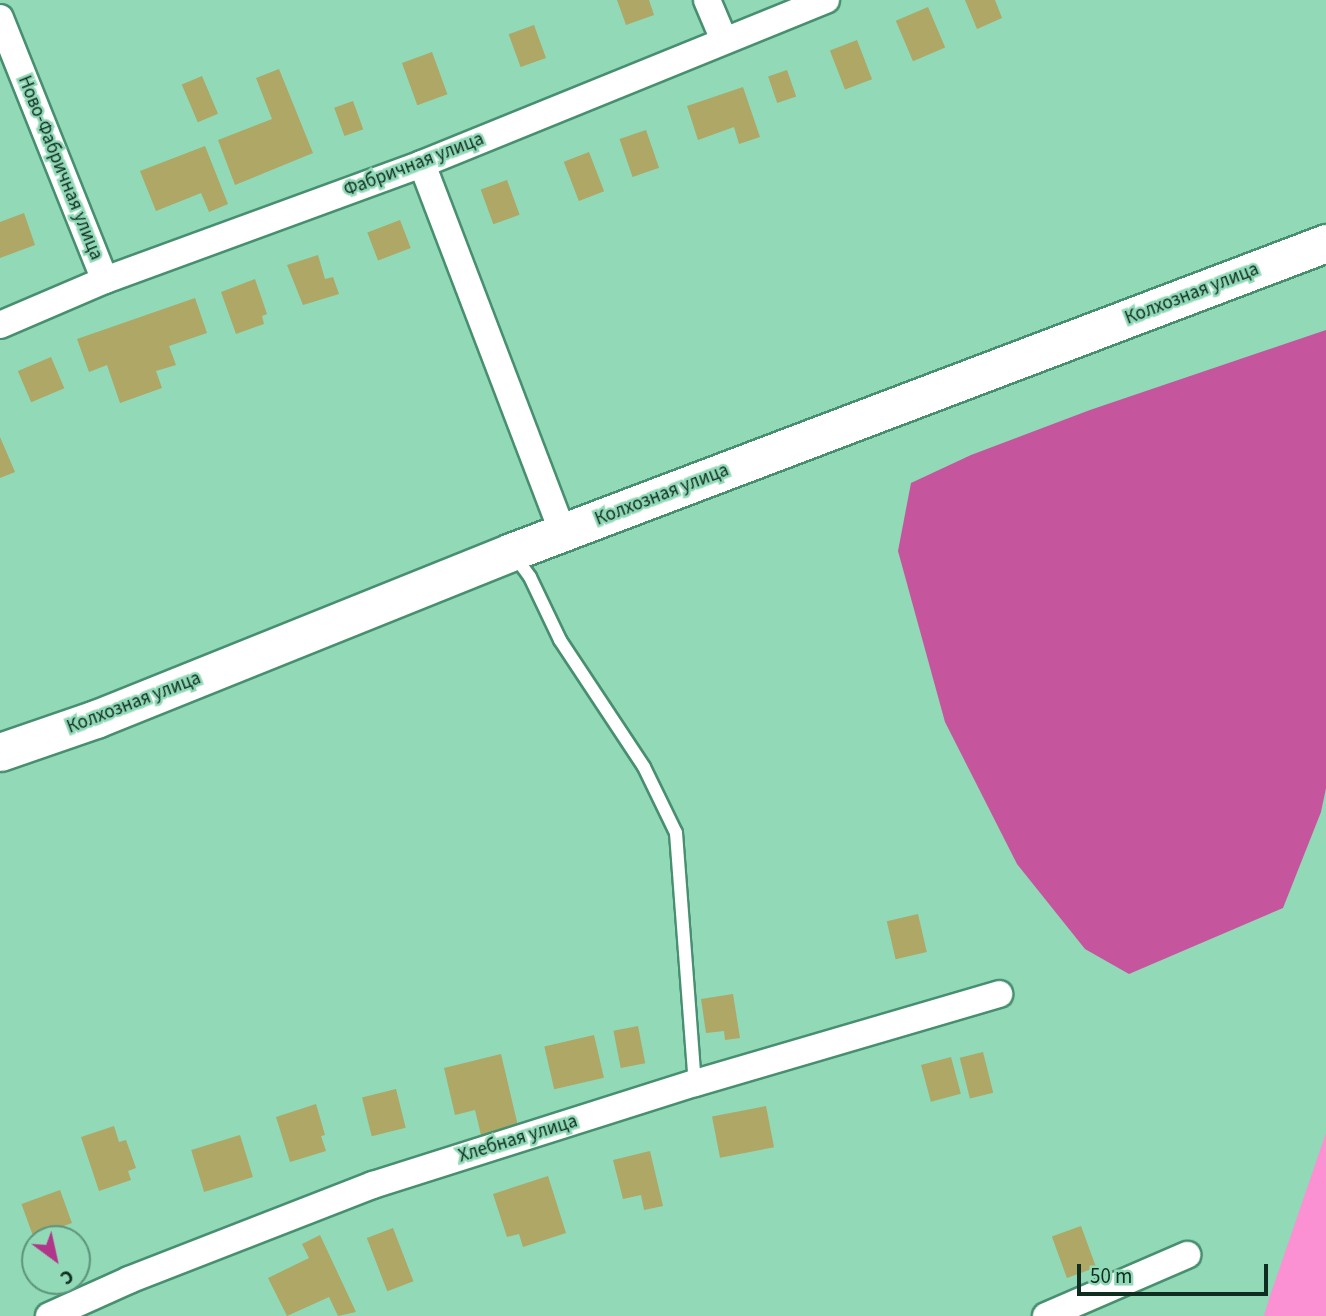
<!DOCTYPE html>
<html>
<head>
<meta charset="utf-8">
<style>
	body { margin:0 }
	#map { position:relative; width:1326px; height:1316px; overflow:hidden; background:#91d9b7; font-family:"Source Sans 3",sans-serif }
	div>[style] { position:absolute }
	.green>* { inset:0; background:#fb90d2 }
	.forest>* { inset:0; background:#c5559d }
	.building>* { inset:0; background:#aea766; transform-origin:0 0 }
	.roads { filter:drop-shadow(2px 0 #488f70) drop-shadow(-2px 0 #488f70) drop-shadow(0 2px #488f70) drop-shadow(0 -2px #488f70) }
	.lane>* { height:12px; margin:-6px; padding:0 6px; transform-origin:6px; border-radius:6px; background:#fff }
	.street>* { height:26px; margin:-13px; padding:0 13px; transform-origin:13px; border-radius:13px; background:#fff }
	.secondary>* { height:37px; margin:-18.5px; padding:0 18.5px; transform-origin:18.5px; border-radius:18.5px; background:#fff }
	span { translate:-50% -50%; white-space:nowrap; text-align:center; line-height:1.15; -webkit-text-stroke:5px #91d9b7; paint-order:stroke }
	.street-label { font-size:19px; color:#0f2d20 }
	.north { position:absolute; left:21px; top:1225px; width:70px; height:70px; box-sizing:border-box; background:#91d9b7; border:2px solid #5d947b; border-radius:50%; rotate:147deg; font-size:19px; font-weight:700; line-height:28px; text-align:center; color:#0f2d20 }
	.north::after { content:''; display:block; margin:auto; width:24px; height:32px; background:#b13689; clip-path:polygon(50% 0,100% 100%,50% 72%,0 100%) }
	.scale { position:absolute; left:1077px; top:1264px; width:191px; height:32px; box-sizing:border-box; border:4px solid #0f2d20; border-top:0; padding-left:9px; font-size:21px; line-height:24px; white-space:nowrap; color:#0f2d20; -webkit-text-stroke:5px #91d9b7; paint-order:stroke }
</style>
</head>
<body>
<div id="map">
	<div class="green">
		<div style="clip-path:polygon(1326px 1133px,1326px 1316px,1264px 1316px,1269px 1299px)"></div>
	</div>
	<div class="forest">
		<div style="clip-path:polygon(1326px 330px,1326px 788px,1321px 812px,1283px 908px,1129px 974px,1085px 949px,1017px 864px,945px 722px,898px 551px,911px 483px,971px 455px,1090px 410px)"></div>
	</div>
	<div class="building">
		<div style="clip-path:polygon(617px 0,649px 0,654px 15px,626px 25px)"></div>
		<div style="clip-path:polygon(965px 0,995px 0,1002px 18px,977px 29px)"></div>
		<div style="left:928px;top:7px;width:44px;height:35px;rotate:67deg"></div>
		<div style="left:534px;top:25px;width:35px;height:27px;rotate:70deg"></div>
		<div style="left:857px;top:40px;width:42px;height:29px;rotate:69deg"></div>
		<div style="left:432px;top:52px;width:45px;height:32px;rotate:70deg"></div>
		<div style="clip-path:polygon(279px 69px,313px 153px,235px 185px,218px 140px,272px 119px,256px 78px)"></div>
		<div style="left:787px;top:70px;width:28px;height:20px;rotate:71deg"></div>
		<div style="left:202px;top:76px;width:41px;height:22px;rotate:67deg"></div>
		<div style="clip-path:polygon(743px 87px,760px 137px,739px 144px,734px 127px,698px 140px,687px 106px)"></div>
		<div style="left:353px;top:101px;width:30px;height:20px;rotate:70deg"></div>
		<div style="left:646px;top:130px;width:40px;height:28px;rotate:71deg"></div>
		<div style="clip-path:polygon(205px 146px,228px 204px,209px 212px,201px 193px,156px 211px,140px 171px)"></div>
		<div style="left:589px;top:152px;width:42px;height:27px;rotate:69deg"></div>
		<div style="left:507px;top:180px;width:37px;height:28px;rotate:70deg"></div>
		<div style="clip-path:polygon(24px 213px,35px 245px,0 258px,0 222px)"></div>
		<div style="left:400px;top:220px;width:30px;height:35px;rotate:69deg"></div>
		<div style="clip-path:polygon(318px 255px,325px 279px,333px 277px,339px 294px,303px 305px,287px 265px)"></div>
		<div style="clip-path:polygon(255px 279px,267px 314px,262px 316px,264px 324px,236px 334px,221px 292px)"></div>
		<div style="clip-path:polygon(195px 298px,207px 333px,169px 346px,176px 365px,156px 371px,162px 388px,120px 403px,107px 365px,89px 372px,77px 339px)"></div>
		<div style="left:51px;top:357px;width:34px;height:36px;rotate:67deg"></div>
		<div style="clip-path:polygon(0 437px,15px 472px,0 478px)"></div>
		<div style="left:918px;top:914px;width:39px;height:32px;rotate:77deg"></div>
		<div style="clip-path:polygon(733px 994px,740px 1038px,725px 1040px,724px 1031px,706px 1033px,701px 999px)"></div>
		<div style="left:638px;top:1026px;width:38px;height:25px;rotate:79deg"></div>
		<div style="left:594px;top:1035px;width:44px;height:51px;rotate:77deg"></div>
		<div style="left:983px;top:1052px;width:42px;height:24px;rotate:76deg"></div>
		<div style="clip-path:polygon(501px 1054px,518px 1126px,481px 1135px,475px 1110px,455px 1115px,444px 1068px)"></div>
		<div style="left:951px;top:1057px;width:38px;height:31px;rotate:75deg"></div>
		<div style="left:396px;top:1089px;width:40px;height:35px;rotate:76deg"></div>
		<div style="clip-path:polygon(316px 1104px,325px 1135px,321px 1136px,326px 1151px,290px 1162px,276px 1117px)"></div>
		<div style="left:766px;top:1106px;width:42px;height:55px;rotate:79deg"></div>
		<div style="clip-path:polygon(114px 1126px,119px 1142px,126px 1140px,136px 1168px,128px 1171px,131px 1180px,99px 1191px,81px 1137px)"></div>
		<div style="left:240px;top:1135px;width:44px;height:51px;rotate:73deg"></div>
		<div style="clip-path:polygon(650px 1151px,663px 1206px,644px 1210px,641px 1195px,623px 1199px,613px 1160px)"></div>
		<div style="clip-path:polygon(548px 1176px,566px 1233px,523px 1247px,519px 1234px,507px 1237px,493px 1194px)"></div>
		<div style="left:60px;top:1190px;width:35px;height:41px;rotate:70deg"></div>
		<div style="left:1081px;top:1226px;width:44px;height:31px;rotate:70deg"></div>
		<div style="left:393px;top:1228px;width:57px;height:28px;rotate:69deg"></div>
		<div style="clip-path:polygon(320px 1235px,356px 1312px,338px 1316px,329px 1297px,287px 1316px,268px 1278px,309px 1258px,302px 1244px)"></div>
	</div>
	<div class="roads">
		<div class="lane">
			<div style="left:514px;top:555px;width:27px;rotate:54deg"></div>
			<div style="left:530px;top:577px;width:70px;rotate:64.5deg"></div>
			<div style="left:560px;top:640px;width:152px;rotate:56.5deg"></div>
			<div style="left:644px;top:767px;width:73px;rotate:64.1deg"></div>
			<div style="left:676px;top:833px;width:251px;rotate:85.7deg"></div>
		</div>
		<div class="street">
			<div style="left:707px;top:0;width:43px;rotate:67deg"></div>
			<div style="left:0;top:18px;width:282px;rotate:68.2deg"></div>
			<div style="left:422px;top:164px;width:395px;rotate:69.1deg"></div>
			<div style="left:0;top:325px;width:114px;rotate:-23.2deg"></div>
			<div style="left:105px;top:280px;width:338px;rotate:-20.1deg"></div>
			<div style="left:422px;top:164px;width:436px;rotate:-22.1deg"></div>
			<div style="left:49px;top:1316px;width:88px;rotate:-24.2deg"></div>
			<div style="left:129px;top:1280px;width:262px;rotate:-21.3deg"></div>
			<div style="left:373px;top:1185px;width:338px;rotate:-17.6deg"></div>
			<div style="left:695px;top:1083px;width:317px;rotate:-16.3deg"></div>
			<div style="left:1046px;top:1316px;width:154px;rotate:-23.4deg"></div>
		</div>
		<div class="secondary">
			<div style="left:0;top:752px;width:102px;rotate:-19deg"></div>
			<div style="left:96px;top:719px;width:447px;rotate:-21.9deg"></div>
			<div style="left:511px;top:552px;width:872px;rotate:-20.76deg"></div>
		</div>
	</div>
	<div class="street-label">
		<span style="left:414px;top:165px;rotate:-21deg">Фабричная улица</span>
		<span style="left:60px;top:168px;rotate:68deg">Ново-Фабричная улица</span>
		<span style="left:1192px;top:294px;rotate:-21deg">Колхозная улица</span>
		<span style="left:662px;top:495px;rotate:-21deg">Колхозная улица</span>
		<span style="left:134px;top:703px;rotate:-21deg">Колхозная улица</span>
		<span style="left:518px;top:1139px;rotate:-17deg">Хлебная улица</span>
	</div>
	<div class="north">С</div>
	<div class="scale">50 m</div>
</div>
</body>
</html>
